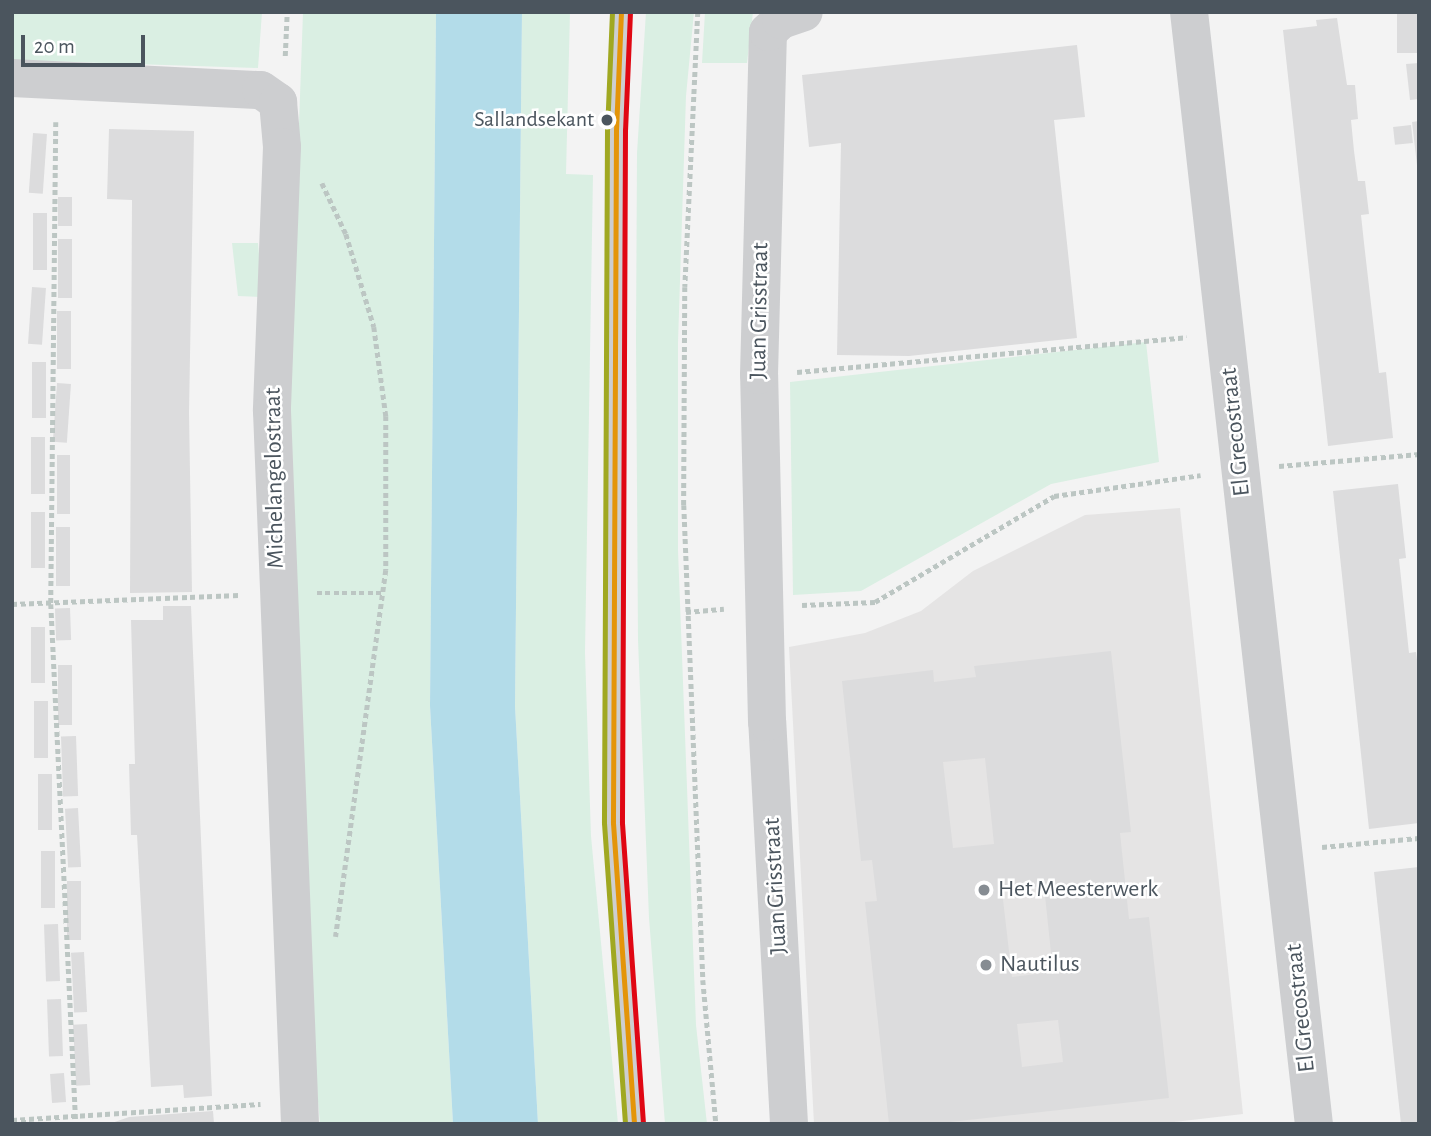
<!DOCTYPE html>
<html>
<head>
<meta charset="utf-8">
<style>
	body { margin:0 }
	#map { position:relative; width:1431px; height:1136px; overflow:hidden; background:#f3f3f3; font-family:"Alegreya Sans",sans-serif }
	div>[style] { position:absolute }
	.education>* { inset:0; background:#e5e4e4 }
	.green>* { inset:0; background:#daefe3 }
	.water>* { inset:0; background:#b3dce9 }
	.building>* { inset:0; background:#dcdcdd; transform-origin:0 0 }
	.path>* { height:4.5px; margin-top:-2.25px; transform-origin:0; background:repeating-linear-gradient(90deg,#bcc6c3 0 5px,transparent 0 8.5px) }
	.service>* { height:21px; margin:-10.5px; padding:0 10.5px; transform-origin:10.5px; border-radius:10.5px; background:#cdced0 }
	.minor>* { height:38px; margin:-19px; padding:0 19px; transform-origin:19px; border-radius:19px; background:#cdced0 }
	.bus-1>* { height:5px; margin:-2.5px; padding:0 2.5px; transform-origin:2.5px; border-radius:2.5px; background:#e49509 }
	.bus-2>* { height:5px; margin:-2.5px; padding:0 2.5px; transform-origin:2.5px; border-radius:2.5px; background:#a0a821 }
	.bus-3>* { height:5px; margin:-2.5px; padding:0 2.5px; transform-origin:2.5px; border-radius:2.5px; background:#e00713 }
	.dots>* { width:19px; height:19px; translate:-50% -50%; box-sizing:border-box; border:4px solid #fff; border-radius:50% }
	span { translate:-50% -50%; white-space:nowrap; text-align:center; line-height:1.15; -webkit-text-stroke:5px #fff; paint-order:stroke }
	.bus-label { font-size:22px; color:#4b555e }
	.right { translate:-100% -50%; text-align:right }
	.street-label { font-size:24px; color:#4b555e }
	.poi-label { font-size:24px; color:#4b555e }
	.left { translate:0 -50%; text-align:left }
	.frame { position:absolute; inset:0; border:14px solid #4b555e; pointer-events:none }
	.scale { position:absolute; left:21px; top:35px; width:124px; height:32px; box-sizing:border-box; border:4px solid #4b555e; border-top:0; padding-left:9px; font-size:21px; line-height:24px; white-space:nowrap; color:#4b555e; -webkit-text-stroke:5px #fff; paint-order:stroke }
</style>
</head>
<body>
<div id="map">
	<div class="education">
		<div style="clip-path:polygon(1180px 508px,1243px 1114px,1157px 1124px,814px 1124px,789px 647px,865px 633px,921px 611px,973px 571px,1085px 515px)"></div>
	</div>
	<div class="green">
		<div style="clip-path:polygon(12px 12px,262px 12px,258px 68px,12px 60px)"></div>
		<div style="clip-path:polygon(303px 12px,436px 12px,430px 706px,453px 1124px,320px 1124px,312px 1032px,288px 432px)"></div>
		<div style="clip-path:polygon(522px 12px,570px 12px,566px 174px,593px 175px,585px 653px,591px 836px,618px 1124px,538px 1124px,515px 706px)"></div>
		<div style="clip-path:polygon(646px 12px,694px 12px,686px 96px,678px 343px,678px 550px,696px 1025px,707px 1124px,665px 1124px,649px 918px,638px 640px,636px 340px,637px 153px)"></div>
		<div style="clip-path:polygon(705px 12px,753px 12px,747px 63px,702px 63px)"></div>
		<div style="clip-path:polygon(232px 243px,258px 243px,263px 297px,238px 296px)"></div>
		<div style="clip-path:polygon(1146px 342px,1159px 462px,1051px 484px,861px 591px,793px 595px,790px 382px)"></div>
	</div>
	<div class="water">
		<div style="clip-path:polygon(436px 12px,522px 12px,515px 706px,538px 1124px,453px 1124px,430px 706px)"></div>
	</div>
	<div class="building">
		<div style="left:1397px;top:12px;width:20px;height:41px"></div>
		<div style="clip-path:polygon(1337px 18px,1347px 85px,1355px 85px,1358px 119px,1351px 120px,1354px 151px,1358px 181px,1365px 181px,1369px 214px,1361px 215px,1364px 243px,1379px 373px,1386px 372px,1393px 438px,1328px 446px,1283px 30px,1317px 26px,1316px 20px)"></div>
		<div style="clip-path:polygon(1077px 45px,1085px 117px,1054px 120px,1077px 338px,909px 356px,837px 355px,841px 143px,809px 147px,802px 75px)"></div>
		<div style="clip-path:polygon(1419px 63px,1419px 99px,1410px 100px,1406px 64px)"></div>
		<div style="clip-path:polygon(1419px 121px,1419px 165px,1417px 165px,1412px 122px)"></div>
		<div style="left:1411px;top:125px;width:18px;height:18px;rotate:84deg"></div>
		<div style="clip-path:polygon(109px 129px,194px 131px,189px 413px,192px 592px,130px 593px,132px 200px,107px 199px)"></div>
		<div style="left:33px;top:133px;width:14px;height:60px;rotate:4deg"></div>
		<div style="left:58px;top:197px;width:14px;height:29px"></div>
		<div style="left:33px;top:213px;width:14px;height:57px"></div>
		<div style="left:58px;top:239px;width:14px;height:59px"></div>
		<div style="left:32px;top:287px;width:14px;height:57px;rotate:4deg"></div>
		<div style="left:57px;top:311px;width:14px;height:58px"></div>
		<div style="left:32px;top:362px;width:14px;height:56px"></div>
		<div style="left:57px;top:383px;width:14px;height:59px;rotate:4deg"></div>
		<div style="left:31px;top:437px;width:14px;height:57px"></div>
		<div style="left:57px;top:455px;width:13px;height:59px"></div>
		<div style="clip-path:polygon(1398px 484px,1406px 558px,1399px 559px,1409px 653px,1416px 652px,1419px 674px,1419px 823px,1369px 829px,1333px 491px)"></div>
		<div style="left:31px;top:512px;width:14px;height:56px"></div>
		<div style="left:56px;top:527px;width:14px;height:59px"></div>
		<div style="clip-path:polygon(163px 606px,191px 606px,212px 1096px,184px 1098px,183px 1085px,151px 1087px,137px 835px,131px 835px,130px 800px,129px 764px,135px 764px,131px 620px,163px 620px)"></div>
		<div style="left:70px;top:608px;width:32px;height:15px;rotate:88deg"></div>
		<div style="left:31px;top:627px;width:14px;height:56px"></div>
		<div style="clip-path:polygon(evenodd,1111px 651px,1131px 832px,1120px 833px,1129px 919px,1149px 917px,1169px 1098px,932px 1124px,889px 1124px,865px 902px,877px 901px,872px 860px,861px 861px,842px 681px,933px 670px,934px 682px,976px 677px,974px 666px,1111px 651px,985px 758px,994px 844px,953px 848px,943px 762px,985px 758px,1111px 651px,1044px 886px,1053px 972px,1012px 977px,1002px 891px,1044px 886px,1111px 651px,1058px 1020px,1063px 1062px,1022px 1067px,1017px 1024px,1058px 1020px)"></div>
		<div style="left:58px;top:665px;width:14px;height:60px"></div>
		<div style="left:34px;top:701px;width:14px;height:57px"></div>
		<div style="left:76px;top:736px;width:60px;height:15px;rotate:88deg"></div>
		<div style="left:38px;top:774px;width:14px;height:56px"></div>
		<div style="left:78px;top:808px;width:59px;height:13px;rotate:87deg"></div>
		<div style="left:41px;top:851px;width:14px;height:57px"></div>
		<div style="clip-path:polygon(1419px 867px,1419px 1124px,1401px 1124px,1374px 872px)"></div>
		<div style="left:67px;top:881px;width:14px;height:59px"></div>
		<div style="left:58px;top:924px;width:57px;height:14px;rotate:88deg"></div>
		<div style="left:84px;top:952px;width:60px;height:13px;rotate:87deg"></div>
		<div style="left:61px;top:999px;width:57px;height:14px;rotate:88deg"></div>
		<div style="left:87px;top:1024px;width:61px;height:14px;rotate:87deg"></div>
		<div style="left:64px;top:1073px;width:29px;height:14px;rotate:86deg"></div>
		<div style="clip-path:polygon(213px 1111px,214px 1124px,109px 1124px,129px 1117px)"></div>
	</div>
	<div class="path">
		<div style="left:698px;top:12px;width:275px;rotate:92.7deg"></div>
		<div style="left:685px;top:287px;width:218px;rotate:90.3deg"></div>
		<div style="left:684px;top:505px;width:475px;rotate:87.7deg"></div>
		<div style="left:703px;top:980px;width:145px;rotate:84.8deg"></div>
		<div style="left:285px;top:56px;width:44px;rotate:-87.4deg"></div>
		<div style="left:56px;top:122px;width:482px;rotate:90.6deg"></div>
		<div style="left:51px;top:604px;width:521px;rotate:87.25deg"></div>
		<div style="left:322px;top:183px;width:56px;rotate:64.8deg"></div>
		<div style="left:346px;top:234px;width:97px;rotate:73.2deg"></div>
		<div style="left:374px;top:327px;width:90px;rotate:82.3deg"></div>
		<div style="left:386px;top:416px;width:154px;rotate:90deg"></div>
		<div style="left:386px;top:570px;width:370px;rotate:97.8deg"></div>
		<div style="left:797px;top:372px;width:391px;rotate:-5.1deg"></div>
		<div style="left:1279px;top:466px;width:141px;rotate:-4.9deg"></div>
		<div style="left:317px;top:593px;width:66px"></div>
		<div style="left:12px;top:604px;width:227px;rotate:-2.3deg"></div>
		<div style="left:802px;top:605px;width:73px;rotate:-2.4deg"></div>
		<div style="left:875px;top:602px;width:208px;rotate:-30.6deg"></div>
		<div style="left:1054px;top:496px;width:148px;rotate:-8.1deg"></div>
		<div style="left:686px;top:612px;width:38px;rotate:-5deg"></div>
		<div style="left:1322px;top:847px;width:97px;rotate:-5.3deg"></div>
		<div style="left:12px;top:1120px;width:249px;rotate:-3.7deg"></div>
	</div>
	<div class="service">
		<div style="left:621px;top:12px;width:118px;rotate:92.4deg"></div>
		<div style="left:616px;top:130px;width:693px;rotate:90.25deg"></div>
		<div style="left:613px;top:823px;width:302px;rotate:86deg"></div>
	</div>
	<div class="minor">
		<div style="left:1189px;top:12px;width:1119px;rotate:83.59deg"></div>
		<div style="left:12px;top:78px;width:249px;rotate:2.8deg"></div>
		<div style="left:261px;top:90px;width:21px;rotate:35deg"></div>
		<div style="left:278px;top:102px;width:45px;rotate:84.9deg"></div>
		<div style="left:282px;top:147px;width:264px;rotate:92.2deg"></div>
		<div style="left:272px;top:411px;width:714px;rotate:87.75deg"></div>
		<div style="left:789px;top:1124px;width:403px;rotate:-93.1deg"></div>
		<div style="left:767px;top:722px;width:347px;rotate:-91.3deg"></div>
		<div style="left:759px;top:375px;width:343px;rotate:-88.5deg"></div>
		<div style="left:768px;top:32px;width:18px;rotate:-43deg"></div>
		<div style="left:781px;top:20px;width:24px;rotate:-19deg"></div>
	</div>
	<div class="bus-1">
		<div style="left:621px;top:12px;width:118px;rotate:92.4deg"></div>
		<div style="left:616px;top:130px;width:693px;rotate:90.25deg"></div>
		<div style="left:613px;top:823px;width:302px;rotate:86deg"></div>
	</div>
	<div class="bus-2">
		<div style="left:612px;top:12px;width:118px;rotate:92.4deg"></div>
		<div style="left:607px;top:130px;width:693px;rotate:90.25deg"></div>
		<div style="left:604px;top:823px;width:302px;rotate:86deg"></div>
	</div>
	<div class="bus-3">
		<div style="left:630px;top:12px;width:118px;rotate:92.4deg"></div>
		<div style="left:625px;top:130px;width:693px;rotate:90.25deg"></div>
		<div style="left:622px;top:823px;width:301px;rotate:86deg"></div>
	</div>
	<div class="dots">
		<div style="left:607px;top:120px;background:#4b555e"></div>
		<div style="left:984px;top:890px;background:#868c92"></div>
		<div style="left:986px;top:965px;background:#868c92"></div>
	</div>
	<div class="bus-label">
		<span class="right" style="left:594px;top:120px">Sallandsekant</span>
	</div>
	<div class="street-label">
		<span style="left:760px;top:311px;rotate:-89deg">Juan Grisstraat</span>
		<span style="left:1236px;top:432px;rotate:-96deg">El Grecostraat</span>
		<span style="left:275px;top:478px;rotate:-91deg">Michelangelostraat</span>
		<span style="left:776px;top:886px;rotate:-93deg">Juan Grisstraat</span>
		<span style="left:1301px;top:1008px;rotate:-96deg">El Grecostraat</span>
	</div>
	<div class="poi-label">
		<span class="left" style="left:998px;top:890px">Het Meesterwerk</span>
		<span class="left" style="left:1000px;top:965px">Nautilus</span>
	</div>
	<div class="frame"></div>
	<div class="scale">20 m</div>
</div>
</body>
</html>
